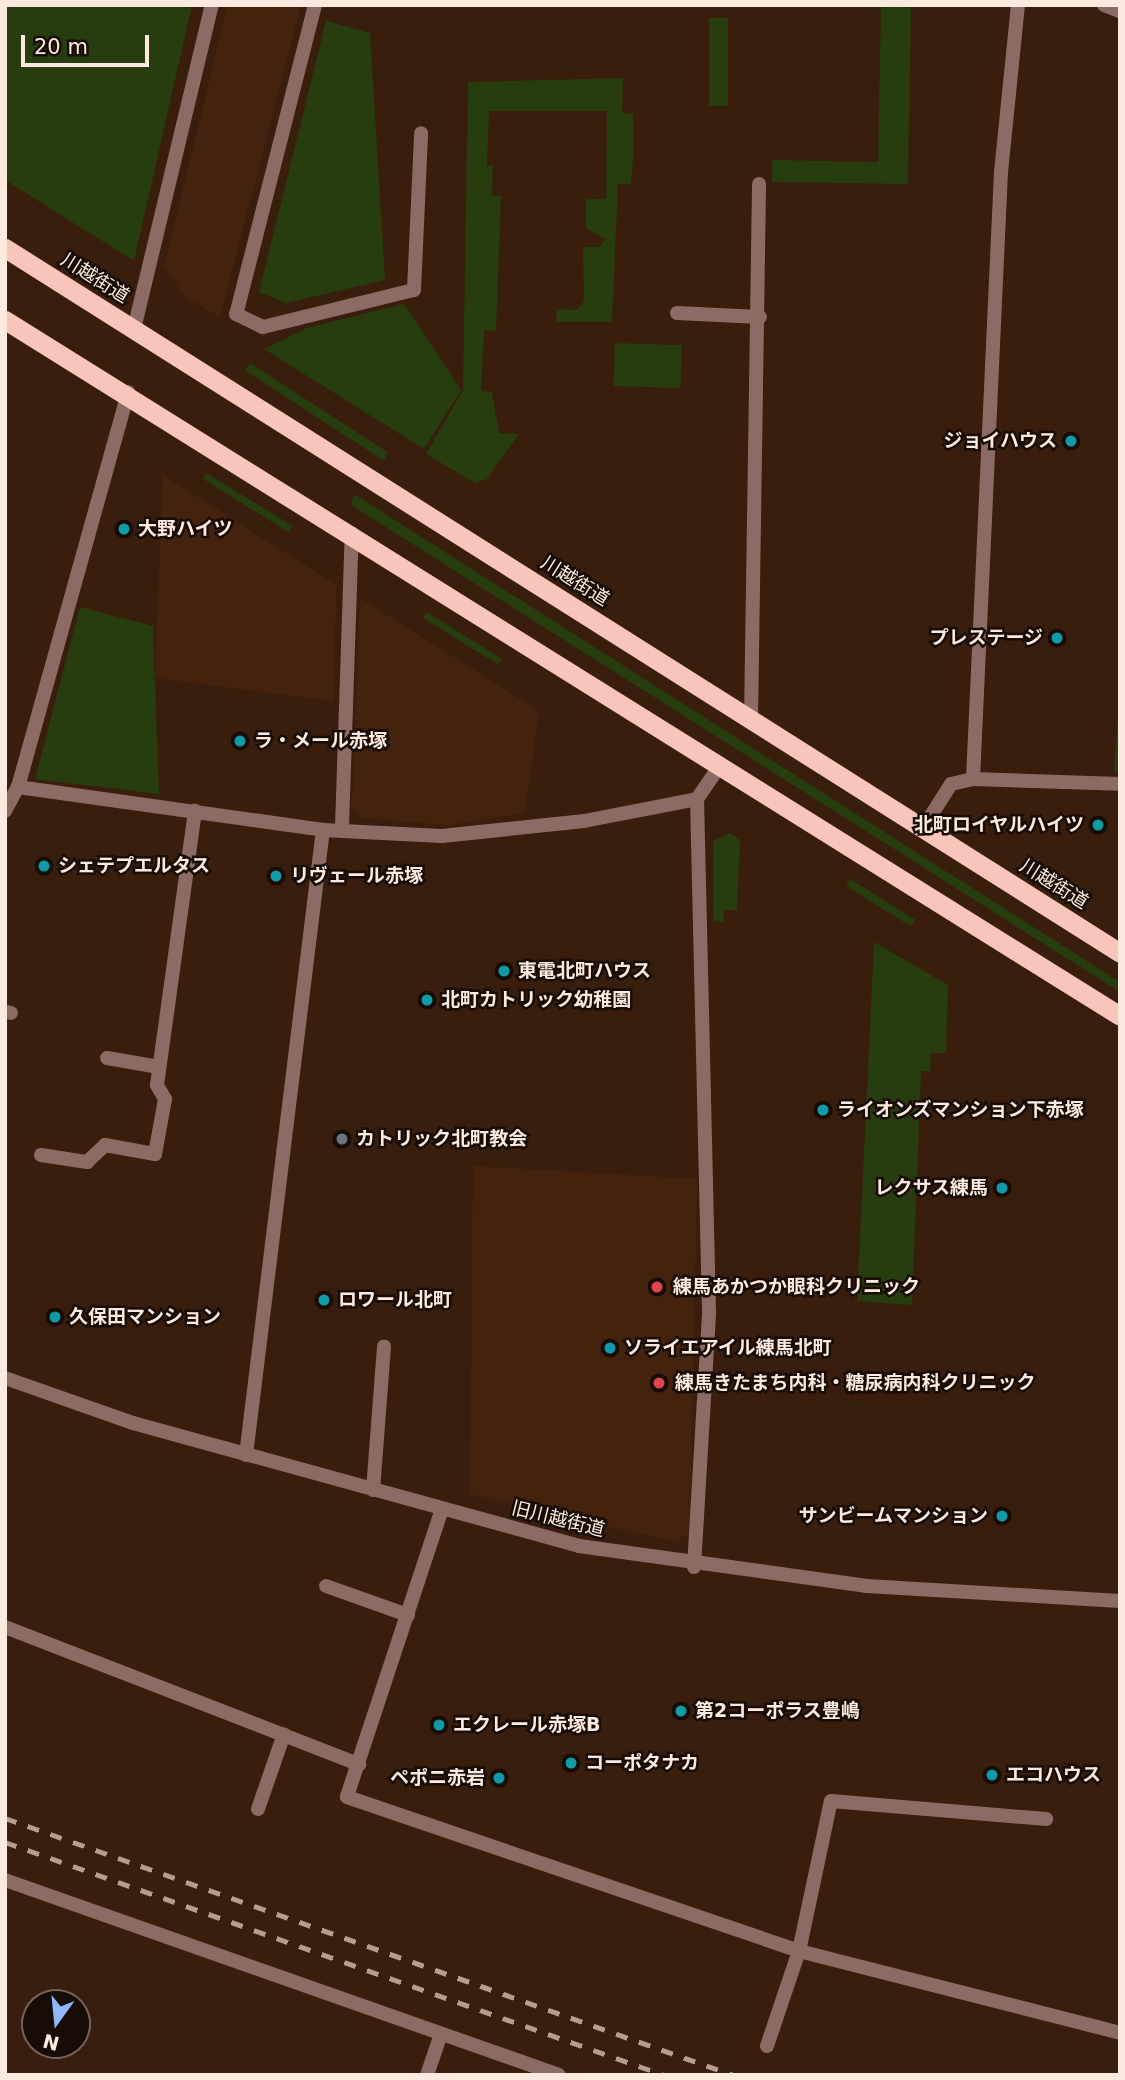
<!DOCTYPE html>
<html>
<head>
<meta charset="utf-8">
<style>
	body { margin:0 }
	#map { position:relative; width:1125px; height:2080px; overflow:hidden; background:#391e0e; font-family:"DejaVu Sans","Noto Sans JP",sans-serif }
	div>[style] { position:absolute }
	.built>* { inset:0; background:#44230e }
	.green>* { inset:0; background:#273c0f; transform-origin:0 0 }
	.service>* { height:14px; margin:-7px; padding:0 7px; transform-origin:7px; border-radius:7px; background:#8c6b64 }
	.minor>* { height:14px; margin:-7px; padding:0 7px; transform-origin:7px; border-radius:7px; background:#8c6b64 }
	.tertiary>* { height:14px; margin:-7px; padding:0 7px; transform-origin:7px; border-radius:7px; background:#8c6b64 }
	.trunk>* { height:19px; margin:-9.5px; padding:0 9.5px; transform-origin:9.5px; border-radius:9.5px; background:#f8c5ba }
	.rail>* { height:5px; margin-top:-2.5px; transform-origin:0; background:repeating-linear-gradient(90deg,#b49e92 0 12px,transparent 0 24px) }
	.dots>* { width:19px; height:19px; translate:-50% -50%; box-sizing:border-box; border:4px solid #180c06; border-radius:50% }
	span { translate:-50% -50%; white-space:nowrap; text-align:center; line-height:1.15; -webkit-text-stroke:5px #180c06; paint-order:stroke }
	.street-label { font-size:19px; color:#fce9df }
	.poi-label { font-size:19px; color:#fce9df; font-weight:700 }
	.right { translate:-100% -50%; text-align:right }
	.left { translate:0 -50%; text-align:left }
	.frame { position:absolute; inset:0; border:7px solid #fce9df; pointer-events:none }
	.north { position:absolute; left:21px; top:1989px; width:70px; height:70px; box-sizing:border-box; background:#180c06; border:2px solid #73645d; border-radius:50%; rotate:195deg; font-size:19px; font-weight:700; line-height:28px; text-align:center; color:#fce9df }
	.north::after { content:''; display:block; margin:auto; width:24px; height:32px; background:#8db9fc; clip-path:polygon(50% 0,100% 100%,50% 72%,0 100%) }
	.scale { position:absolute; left:21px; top:35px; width:128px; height:32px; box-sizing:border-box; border:4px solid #fce9df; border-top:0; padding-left:9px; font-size:21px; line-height:24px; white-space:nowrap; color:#fce9df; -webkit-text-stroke:5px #180c06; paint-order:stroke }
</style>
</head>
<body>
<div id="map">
	<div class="built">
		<div style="clip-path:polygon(228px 5px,301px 5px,220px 317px,185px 297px,164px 266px)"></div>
		<div style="clip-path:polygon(163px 475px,336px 585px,334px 701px,155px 678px)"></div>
		<div style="clip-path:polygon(360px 598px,539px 711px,525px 813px,449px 825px,361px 818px,352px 805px)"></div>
		<div style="clip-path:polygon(473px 1166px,697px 1179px,690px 1533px,675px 1542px,470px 1494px)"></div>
	</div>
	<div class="green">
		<div style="clip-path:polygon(5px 5px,192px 5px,134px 261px,5px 180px)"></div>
		<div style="clip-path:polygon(881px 5px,911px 5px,908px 184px,772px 182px,772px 160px,878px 162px)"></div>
		<div style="left:709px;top:18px;width:19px;height:88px"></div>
		<div style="clip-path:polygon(326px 21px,370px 33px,385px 280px,286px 303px,259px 292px)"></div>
		<div style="clip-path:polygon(623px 78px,622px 113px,633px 114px,633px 160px,631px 184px,618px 184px,612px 322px,556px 322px,557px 309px,577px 310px,584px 301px,583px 247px,600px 247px,605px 239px,586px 228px,586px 199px,606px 199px,607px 111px,489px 111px,487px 166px,493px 165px,492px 196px,501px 196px,496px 331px,484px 330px,481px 391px,492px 392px,499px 433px,519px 434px,487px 479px,475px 483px,426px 454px,463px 390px,468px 82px)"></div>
		<div style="clip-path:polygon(404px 304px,461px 390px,424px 449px,264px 349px,307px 328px)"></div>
		<div style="left:615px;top:343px;width:67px;height:43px;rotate:2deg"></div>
		<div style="left:250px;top:363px;width:165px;height:9px;rotate:33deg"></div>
		<div style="clip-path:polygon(206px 473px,293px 526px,288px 532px,203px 479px)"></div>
		<div style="clip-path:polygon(354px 494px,1120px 982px,1120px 992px,351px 505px)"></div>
		<div style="clip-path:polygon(80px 607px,153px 626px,159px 794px,35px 779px)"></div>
		<div style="left:427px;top:612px;width:88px;height:7px;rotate:32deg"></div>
		<div style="clip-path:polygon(1120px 686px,1120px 771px,1114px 771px)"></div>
		<div style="clip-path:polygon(730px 833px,740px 840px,737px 910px,724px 910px,723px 922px,713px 921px,713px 841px)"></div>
		<div style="left:850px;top:879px;width:77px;height:8px;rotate:32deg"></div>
		<div style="clip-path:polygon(874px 942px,948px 985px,946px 1053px,931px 1053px,930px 1071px,921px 1071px,912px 1305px,857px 1301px)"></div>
	</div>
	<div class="service">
		<div style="left:1104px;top:5px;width:17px;rotate:21deg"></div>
		<div style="left:677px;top:313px;width:83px;rotate:2.8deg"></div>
		<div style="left:751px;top:720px;width:536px;rotate:-89.14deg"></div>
		<div style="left:973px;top:779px;width:608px;rotate:-87.36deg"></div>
		<div style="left:1001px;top:172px;width:168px;rotate:-84.2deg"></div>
		<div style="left:342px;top:827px;width:294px;rotate:-88.1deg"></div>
		<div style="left:5px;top:1012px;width:6px;rotate:9deg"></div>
		<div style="left:107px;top:1058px;width:53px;rotate:9.8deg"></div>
		<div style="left:41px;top:1155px;width:47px;rotate:8.7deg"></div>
		<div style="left:87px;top:1162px;width:25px;rotate:-43deg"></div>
		<div style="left:105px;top:1145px;width:51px;rotate:10.2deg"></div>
		<div style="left:155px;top:1154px;width:56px;rotate:-79.7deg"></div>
		<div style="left:165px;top:1099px;width:16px;rotate:-120deg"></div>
		<div style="left:157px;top:1085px;width:277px;rotate:-82.1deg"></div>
		<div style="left:246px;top:1455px;width:630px;rotate:-82.98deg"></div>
		<div style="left:373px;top:1490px;width:144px;rotate:-85.6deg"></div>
		<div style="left:442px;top:1509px;width:303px;rotate:108.3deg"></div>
		<div style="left:347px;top:1797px;width:478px;rotate:18.8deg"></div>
		<div style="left:799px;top:1951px;width:331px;rotate:14.3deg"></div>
		<div style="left:326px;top:1586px;width:87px;rotate:19.5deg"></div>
		<div style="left:5px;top:1627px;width:380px;rotate:21.2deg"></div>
		<div style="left:258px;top:1809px;width:79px;rotate:-70.9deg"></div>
		<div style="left:767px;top:2046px;width:100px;rotate:-71.4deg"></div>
		<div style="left:799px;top:1951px;width:153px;rotate:-78deg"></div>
		<div style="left:831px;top:1801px;width:216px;rotate:4.8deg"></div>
	</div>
	<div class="minor">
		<div style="left:315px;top:5px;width:319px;rotate:104.3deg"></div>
		<div style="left:236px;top:314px;width:30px;rotate:26deg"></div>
		<div style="left:263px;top:327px;width:155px;rotate:-13.8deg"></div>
		<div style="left:414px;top:290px;width:157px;rotate:-87.4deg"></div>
		<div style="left:134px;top:329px;width:333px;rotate:-76.5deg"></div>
		<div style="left:18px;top:787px;width:308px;rotate:8deg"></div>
		<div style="left:323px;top:830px;width:119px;rotate:2.9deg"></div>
		<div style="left:442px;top:836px;width:143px;rotate:-6deg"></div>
		<div style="left:584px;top:821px;width:115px;rotate:-11deg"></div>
		<div style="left:697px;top:799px;width:42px;rotate:-55.6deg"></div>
		<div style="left:5px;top:811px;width:27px;rotate:-62deg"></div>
		<div style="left:18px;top:787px;width:410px;rotate:-74.4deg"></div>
		<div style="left:923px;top:828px;width:52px;rotate:-57.5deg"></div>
		<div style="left:951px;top:784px;width:23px;rotate:-13deg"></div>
		<div style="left:973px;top:779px;width:147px;rotate:1.9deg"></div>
		<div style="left:694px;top:1567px;width:256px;rotate:-86.6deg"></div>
		<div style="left:709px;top:1311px;width:512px;rotate:-91.34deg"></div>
		<div style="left:5px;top:1880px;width:587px;rotate:19.39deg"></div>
		<div style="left:427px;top:2075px;width:43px;rotate:-71.1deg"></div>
	</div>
	<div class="tertiary">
		<div style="left:5px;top:1378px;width:136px;rotate:19.4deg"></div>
		<div style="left:133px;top:1423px;width:463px;rotate:15.4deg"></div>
		<div style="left:579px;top:1546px;width:291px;rotate:7.9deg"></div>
		<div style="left:867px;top:1586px;width:253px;rotate:3.4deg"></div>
	</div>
	<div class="trunk">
		<div style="left:5px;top:248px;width:1319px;rotate:32.3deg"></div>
		<div style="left:5px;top:320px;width:1314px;rotate:31.97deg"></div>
	</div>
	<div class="rail">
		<div style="left:5px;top:1818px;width:772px;rotate:19.44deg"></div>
		<div style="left:5px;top:1842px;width:699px;rotate:19.47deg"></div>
	</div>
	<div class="dots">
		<div style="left:1071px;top:441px;background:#0f9aa8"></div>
		<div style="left:124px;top:529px;background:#0f9aa8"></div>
		<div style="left:1057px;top:638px;background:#0f9aa8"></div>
		<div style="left:240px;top:741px;background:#0f9aa8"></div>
		<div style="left:1098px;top:825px;background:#0f9aa8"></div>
		<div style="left:44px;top:866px;background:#0f9aa8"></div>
		<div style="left:276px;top:876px;background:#0f9aa8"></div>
		<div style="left:504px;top:971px;background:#0f9aa8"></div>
		<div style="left:427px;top:1000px;background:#0f9aa8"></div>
		<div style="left:823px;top:1110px;background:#0f9aa8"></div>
		<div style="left:342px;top:1139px;background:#6b7280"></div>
		<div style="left:1002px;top:1188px;background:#0f9aa8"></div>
		<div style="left:657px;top:1287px;background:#e0444e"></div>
		<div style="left:324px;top:1300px;background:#0f9aa8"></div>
		<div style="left:55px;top:1317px;background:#0f9aa8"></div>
		<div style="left:610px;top:1348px;background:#0f9aa8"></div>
		<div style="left:659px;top:1383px;background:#e0444e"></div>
		<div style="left:1002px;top:1516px;background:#0f9aa8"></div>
		<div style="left:681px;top:1711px;background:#0f9aa8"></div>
		<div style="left:439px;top:1725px;background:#0f9aa8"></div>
		<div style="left:571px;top:1763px;background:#0f9aa8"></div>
		<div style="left:992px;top:1775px;background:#0f9aa8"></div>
		<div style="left:499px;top:1778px;background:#0f9aa8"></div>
	</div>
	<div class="street-label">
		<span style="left:95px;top:278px;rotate:32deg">川越街道</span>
		<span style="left:575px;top:581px;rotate:32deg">川越街道</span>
		<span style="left:1054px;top:884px;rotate:32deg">川越街道</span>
		<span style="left:558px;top:1519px;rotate:14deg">旧川越街道</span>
	</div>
	<div class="poi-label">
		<span class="right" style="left:1057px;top:441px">ジョイハウス</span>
		<span class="left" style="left:138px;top:529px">大野ハイツ</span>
		<span class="right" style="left:1043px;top:638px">プレステージ</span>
		<span class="left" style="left:254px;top:741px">ラ・メール赤塚</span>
		<span class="right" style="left:1084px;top:825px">北町ロイヤルハイツ</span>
		<span class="left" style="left:58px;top:866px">シェテプエルタス</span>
		<span class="left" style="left:290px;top:876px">リヴェール赤塚</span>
		<span class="left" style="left:518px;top:971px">東電北町ハウス</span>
		<span class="left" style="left:441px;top:1000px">北町カトリック幼稚園</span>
		<span class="left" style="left:837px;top:1110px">ライオンズマンション下赤塚</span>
		<span class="left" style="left:356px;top:1139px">カトリック北町教会</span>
		<span class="right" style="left:988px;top:1188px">レクサス練馬</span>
		<span class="left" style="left:673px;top:1287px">練馬あかつか眼科クリニック</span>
		<span class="left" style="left:338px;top:1300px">ロワール北町</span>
		<span class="left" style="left:69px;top:1317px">久保田マンション</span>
		<span class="left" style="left:624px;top:1348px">ソライエアイル練馬北町</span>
		<span class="left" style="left:675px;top:1383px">練馬きたまち内科・糖尿病内科クリニック</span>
		<span class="right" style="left:988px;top:1516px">サンビームマンション</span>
		<span class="left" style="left:695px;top:1711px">第2コーポラス豊嶋</span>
		<span class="left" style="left:453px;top:1725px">エクレール赤塚B</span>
		<span class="left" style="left:585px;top:1763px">コーポタナカ</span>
		<span class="left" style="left:1006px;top:1775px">エコハウス</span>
		<span class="right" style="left:485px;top:1778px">ペポニ赤岩</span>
	</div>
	<div class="frame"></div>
	<div class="north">N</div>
	<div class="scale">20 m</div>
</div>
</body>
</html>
